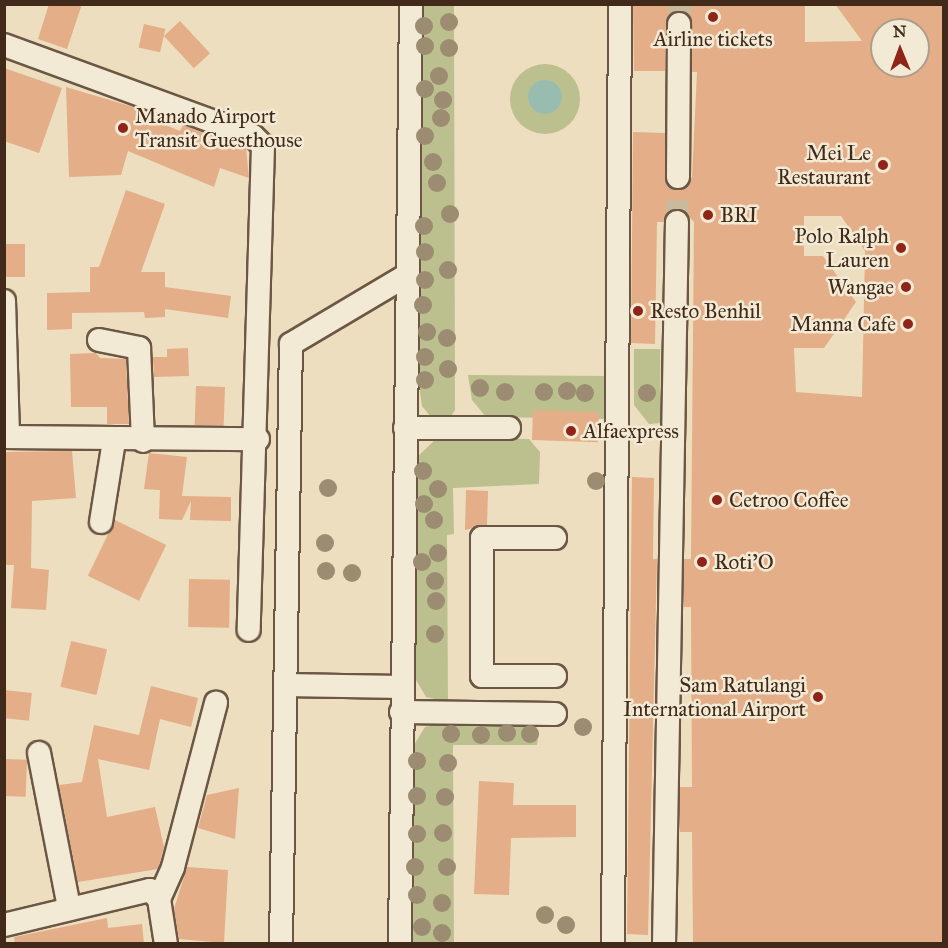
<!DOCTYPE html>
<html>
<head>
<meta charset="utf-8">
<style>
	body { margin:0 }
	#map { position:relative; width:948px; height:948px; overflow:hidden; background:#ecdebe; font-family:"IM FELL Great Primer",serif }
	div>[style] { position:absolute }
	.green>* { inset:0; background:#bcc08e }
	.round { border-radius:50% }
	.water>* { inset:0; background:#99bcb1 }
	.building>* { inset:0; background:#e3ae88; transform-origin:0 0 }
	.minor-tunnel>* { height:22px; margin-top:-11px; transform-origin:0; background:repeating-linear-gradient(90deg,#caba9d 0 22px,transparent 0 33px) }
	.roads { filter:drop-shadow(2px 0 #6c5744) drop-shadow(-2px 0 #6c5744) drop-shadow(0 2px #6c5744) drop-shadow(0 -2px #6c5744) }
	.minor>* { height:22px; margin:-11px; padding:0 11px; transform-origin:11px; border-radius:11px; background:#f3ead5 }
	.trees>* { width:18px; height:18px; margin:-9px; border-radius:50%; background:#9c8c71 }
	.dots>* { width:16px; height:16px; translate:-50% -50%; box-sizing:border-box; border:3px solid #f3ead5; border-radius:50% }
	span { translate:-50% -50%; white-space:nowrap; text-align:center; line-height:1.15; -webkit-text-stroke:5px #f3ead5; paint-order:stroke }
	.poi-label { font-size:21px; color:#422a1b }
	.left { translate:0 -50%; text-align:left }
	.right { translate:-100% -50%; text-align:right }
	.frame { position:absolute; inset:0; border:6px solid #422a1b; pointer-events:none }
	.north { position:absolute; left:870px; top:18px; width:60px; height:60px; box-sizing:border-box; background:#f3ead5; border:2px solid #ac9d8b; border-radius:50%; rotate:359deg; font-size:16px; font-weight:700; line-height:24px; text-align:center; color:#422a1b }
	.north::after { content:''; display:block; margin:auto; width:21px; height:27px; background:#8f2418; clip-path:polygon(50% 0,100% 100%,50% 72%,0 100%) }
</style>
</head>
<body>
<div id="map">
	<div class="green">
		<div style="clip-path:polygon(420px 5px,454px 5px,455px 410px,448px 421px,435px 422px,422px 406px,417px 371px)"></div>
		<div class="round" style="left:510px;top:64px;width:70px;height:70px"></div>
		<div style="clip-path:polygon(634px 349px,660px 349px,661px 423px,649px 424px,634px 405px)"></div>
		<div style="clip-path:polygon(468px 375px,609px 376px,608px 419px,486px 417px,472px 400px)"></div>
		<div style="clip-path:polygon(437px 438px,529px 439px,540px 452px,539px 484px,453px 488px,454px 534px,447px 535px,448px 702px,426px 697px,412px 673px,415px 459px)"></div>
		<div style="clip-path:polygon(438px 724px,531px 724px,539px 732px,537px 745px,453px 745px,454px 943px,409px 943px,411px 750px,425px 727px)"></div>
	</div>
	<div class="water">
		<div class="round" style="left:528px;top:80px;width:34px;height:34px"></div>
	</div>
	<div class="building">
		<div style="clip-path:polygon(49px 4px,82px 4px,67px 49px,38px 39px)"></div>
		<div style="clip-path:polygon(evenodd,633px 4px,805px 4px,805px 42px,862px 41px,835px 4px,944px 4px,944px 944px,693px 944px,692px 832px,680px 832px,680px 787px,692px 787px,691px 607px,684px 607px,684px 559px,691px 559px,694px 222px,683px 210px,671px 210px,664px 222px,657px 222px,655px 344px,631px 343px,633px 132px,665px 133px,666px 183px,685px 188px,692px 177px,697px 72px,692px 72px,691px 18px,680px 11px,666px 23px,665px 71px,634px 71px,633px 4px,882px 30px,918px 30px,918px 66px,882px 66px,882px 30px,633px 4px,804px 216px,841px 216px,865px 251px,862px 397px,796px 392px,794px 348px,824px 348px,856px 302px,823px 256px,804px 256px,804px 216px)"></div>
		<div style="left:180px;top:21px;width:44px;height:22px;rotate:47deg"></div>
		<div style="left:144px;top:24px;width:22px;height:24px;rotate:13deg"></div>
		<div style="clip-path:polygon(4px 68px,62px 88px,39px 153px,4px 141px)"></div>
		<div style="clip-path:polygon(66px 87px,140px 109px,139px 114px,180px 131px,183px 125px,246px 148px,249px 178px,220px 168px,214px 187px,128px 151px,121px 175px,69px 177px)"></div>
		<div style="clip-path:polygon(126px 190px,165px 204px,141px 272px,165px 272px,165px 287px,231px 296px,228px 318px,165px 309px,165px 317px,145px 318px,144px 312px,72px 313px,72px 329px,47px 330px,47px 293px,90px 292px,90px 267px,99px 267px)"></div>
		<div style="left:4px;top:244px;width:21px;height:33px"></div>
		<div style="clip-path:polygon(188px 348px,189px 376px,154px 377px,153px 357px,167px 357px,167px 349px)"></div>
		<div style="clip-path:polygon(96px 353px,100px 358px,126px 359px,129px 424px,107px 424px,107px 407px,71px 407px,70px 354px)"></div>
		<div style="left:196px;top:386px;width:29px;height:39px;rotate:2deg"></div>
		<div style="left:533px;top:410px;width:66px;height:30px;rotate:2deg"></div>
		<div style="clip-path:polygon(72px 451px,76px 498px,32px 501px,31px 568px,49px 570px,46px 610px,11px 608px,14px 565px,4px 565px,4px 452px)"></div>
		<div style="clip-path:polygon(149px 453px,187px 457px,182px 496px,231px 497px,231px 521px,190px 520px,191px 501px,182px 520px,159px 519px,160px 490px,144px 489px)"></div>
		<div style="clip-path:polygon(632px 477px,654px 478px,653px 559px,657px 559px,648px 935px,627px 934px)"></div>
		<div style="clip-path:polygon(466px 490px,488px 491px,487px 525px,465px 530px)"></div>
		<div style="left:115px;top:520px;width:57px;height:62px;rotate:26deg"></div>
		<div style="left:189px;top:579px;width:41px;height:48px;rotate:1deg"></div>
		<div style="left:71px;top:641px;width:37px;height:47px;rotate:13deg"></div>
		<div style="clip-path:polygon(151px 686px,198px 698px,191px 727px,160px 719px,149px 770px,98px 759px,107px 817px,155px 807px,164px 847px,160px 863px,158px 869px,78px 882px,59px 785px,82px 782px,94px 725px,139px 735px)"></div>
		<div style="left:4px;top:690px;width:28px;height:28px;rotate:6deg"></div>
		<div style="left:4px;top:759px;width:23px;height:37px;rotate:2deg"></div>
		<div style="clip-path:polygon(479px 781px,514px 783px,513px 805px,576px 805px,576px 837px,511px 838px,509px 895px,474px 894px)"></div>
		<div style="clip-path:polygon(239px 788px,235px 839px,198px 828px,207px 795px)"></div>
		<div style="clip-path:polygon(187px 867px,228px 870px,224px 943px,179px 939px,174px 909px)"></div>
		<div style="clip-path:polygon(107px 918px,108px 928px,142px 924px,144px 944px,15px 944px,14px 937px)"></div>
	</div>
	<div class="minor-tunnel">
		<div style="left:679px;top:24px;width:20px;rotate:-87deg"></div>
		<div style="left:677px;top:222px;width:45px;rotate:-88.7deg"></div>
	</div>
	<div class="roads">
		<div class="minor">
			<div style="left:4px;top:45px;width:265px;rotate:20.1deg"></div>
			<div style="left:253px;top:136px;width:14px;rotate:45deg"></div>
			<div style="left:263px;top:146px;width:484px;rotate:91.7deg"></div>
			<div style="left:678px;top:177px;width:153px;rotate:-89.6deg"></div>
			<div style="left:4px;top:301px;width:136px;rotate:88.3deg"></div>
			<div style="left:99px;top:340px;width:41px;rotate:11.3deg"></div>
			<div style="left:139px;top:348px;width:93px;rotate:87.5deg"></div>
			<div style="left:405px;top:428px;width:104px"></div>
			<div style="left:4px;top:437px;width:254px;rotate:0.5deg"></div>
			<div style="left:101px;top:522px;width:82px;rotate:-80.9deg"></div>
			<div style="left:555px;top:676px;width:73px;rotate:180deg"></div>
			<div style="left:482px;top:676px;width:138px;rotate:-90deg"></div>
			<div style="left:482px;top:538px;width:73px"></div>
			<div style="left:285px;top:685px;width:117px;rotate:1deg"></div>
			<div style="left:401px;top:712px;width:154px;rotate:0.7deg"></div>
			<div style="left:39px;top:753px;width:157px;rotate:79deg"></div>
			<div style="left:159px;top:899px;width:35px;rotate:-66deg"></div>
			<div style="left:173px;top:867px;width:170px;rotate:-75.3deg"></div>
			<div style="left:4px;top:925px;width:150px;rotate:-13.5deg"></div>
			<div style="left:150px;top:890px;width:13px;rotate:45deg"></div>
			<div style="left:159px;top:899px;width:46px;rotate:81.2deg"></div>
			<div style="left:281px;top:944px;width:600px;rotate:-89.05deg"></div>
			<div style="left:291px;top:344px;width:135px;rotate:-30.7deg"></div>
			<div style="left:400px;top:944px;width:940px;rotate:-89.33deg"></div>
			<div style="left:613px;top:944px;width:940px;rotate:-89.57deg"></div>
			<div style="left:664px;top:944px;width:722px;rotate:-88.97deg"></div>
		</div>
	</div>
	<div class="trees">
		<div style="left:449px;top:22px"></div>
		<div style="left:424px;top:26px"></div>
		<div style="left:425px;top:46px"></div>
		<div style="left:449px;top:48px"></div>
		<div style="left:439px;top:76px"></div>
		<div style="left:425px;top:89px"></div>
		<div style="left:443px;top:100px"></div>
		<div style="left:441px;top:118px"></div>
		<div style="left:425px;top:136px"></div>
		<div style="left:433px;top:162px"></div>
		<div style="left:437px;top:183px"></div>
		<div style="left:450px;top:214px"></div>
		<div style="left:424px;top:226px"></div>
		<div style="left:425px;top:252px"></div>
		<div style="left:448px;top:270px"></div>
		<div style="left:425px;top:280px"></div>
		<div style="left:423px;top:305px"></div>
		<div style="left:427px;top:332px"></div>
		<div style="left:447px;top:338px"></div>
		<div style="left:425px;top:357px"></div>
		<div style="left:448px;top:369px"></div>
		<div style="left:425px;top:380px"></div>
		<div style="left:480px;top:388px"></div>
		<div style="left:567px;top:391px"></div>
		<div style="left:505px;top:392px"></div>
		<div style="left:544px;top:392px"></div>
		<div style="left:585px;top:393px"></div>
		<div style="left:647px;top:393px"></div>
		<div style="left:423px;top:471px"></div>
		<div style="left:596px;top:481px"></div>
		<div style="left:328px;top:488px"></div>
		<div style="left:438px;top:489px"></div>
		<div style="left:424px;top:504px"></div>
		<div style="left:434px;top:520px"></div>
		<div style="left:325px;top:543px"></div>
		<div style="left:438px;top:553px"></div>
		<div style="left:422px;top:562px"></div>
		<div style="left:326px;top:571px"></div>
		<div style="left:352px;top:573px"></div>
		<div style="left:435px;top:581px"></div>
		<div style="left:436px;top:601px"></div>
		<div style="left:435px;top:634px"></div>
		<div style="left:583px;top:727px"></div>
		<div style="left:507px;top:733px"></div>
		<div style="left:451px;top:734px"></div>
		<div style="left:530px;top:734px"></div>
		<div style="left:481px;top:735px"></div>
		<div style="left:417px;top:761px"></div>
		<div style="left:448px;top:763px"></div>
		<div style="left:417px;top:796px"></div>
		<div style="left:445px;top:797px"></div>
		<div style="left:443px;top:833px"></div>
		<div style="left:417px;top:834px"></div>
		<div style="left:415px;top:867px"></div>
		<div style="left:447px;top:867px"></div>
		<div style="left:417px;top:895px"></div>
		<div style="left:442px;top:903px"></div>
		<div style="left:545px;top:915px"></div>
		<div style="left:566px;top:925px"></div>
		<div style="left:422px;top:927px"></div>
		<div style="left:442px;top:933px"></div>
	</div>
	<div class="dots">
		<div style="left:713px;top:17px;background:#8f2418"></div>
		<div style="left:123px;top:128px;background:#8f2418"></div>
		<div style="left:883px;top:165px;background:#8f2418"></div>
		<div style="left:708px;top:215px;background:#8f2418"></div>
		<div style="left:901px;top:248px;background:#8f2418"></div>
		<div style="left:906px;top:287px;background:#8f2418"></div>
		<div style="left:638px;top:311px;background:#8f2418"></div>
		<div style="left:908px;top:324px;background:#8f2418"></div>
		<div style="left:571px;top:431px;background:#8f2418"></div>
		<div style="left:717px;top:500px;background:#8f2418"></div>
		<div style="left:702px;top:562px;background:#8f2418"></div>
		<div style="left:818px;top:697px;background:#8f2418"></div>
	</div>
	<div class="poi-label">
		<span style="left:713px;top:39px">Airline tickets</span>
		<span class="left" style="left:135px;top:128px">Manado Airport<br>Transit Guesthouse</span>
		<span class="right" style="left:871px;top:165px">Mei Le<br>Restaurant</span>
		<span class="left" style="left:720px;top:215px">BRI</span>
		<span class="right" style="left:889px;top:248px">Polo Ralph<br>Lauren</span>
		<span class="right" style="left:894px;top:287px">Wangae</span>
		<span class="left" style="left:650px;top:311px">Resto Benhil</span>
		<span class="right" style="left:896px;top:324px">Manna Cafe</span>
		<span class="left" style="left:583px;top:431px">Alfaexpress</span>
		<span class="left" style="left:729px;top:500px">Cetroo Coffee</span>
		<span class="left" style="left:714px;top:562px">Roti'O</span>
		<span class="right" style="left:806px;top:697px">Sam Ratulangi<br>International Airport</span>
	</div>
	<div class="frame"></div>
	<div class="north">N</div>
</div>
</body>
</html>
